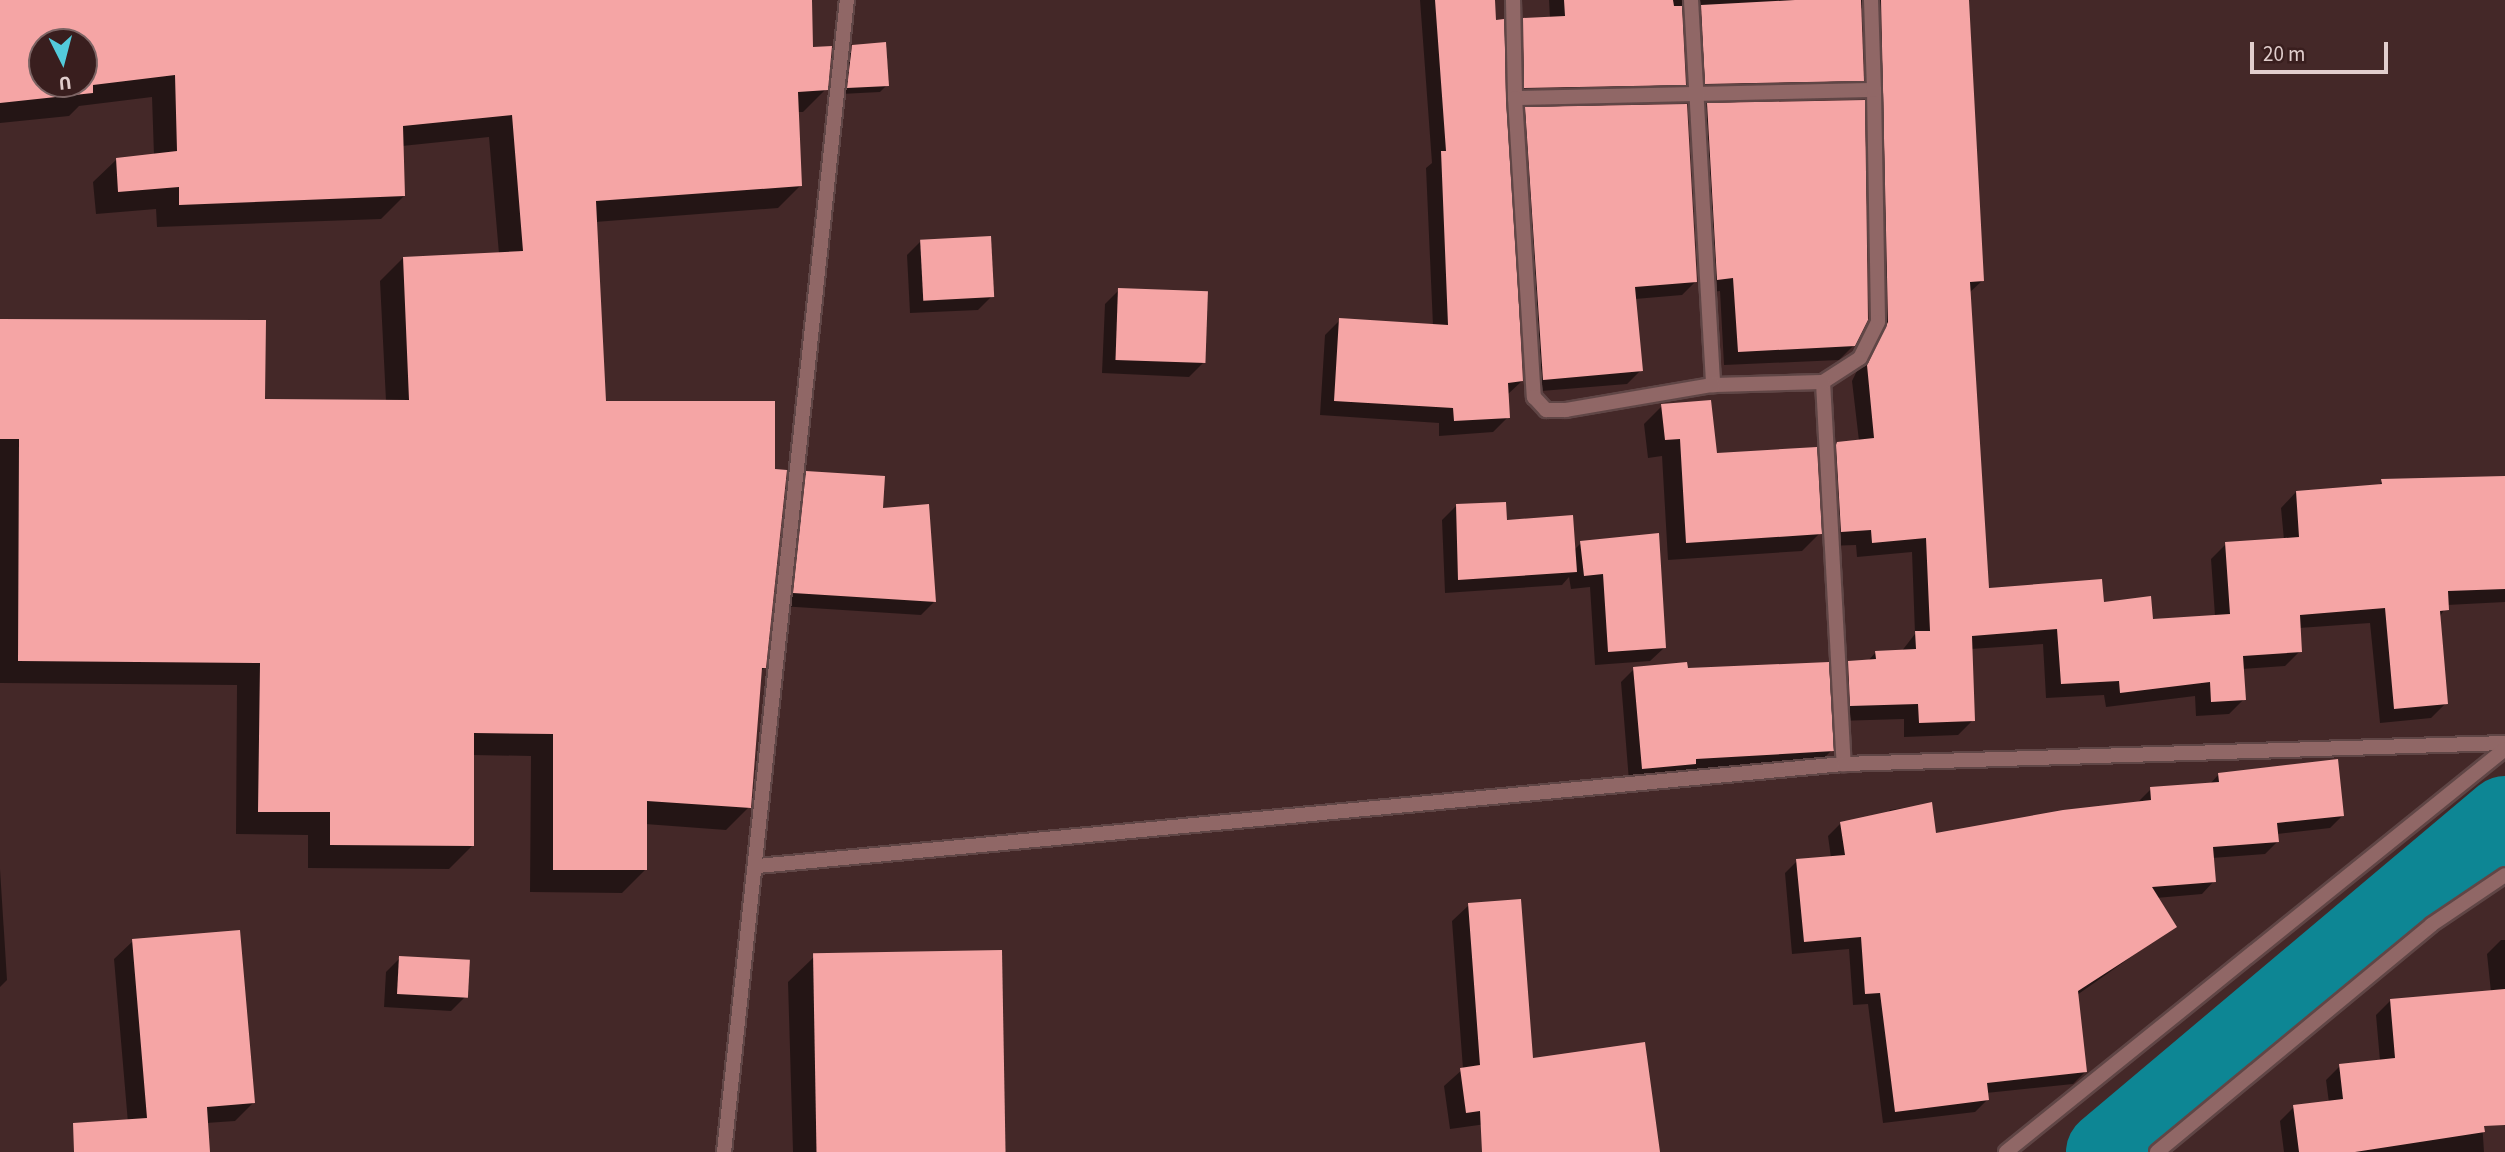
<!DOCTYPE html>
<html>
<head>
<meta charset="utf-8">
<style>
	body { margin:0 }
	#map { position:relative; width:2505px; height:1152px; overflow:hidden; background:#442828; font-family:"Source Sans 3",sans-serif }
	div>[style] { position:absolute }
	.shadow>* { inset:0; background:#0007 }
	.river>* { height:82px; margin:-41px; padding:0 41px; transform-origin:41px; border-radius:41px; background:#0d8694 }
	.building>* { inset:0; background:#f5a5a5; transform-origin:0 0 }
	.roads { filter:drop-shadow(2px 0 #604646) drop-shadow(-2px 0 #604646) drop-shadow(0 2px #604646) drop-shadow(0 -2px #604646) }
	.street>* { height:14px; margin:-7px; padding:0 7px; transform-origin:7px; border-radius:7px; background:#906766 }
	span { translate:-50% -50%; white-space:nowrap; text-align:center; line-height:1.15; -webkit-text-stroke:7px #391e1e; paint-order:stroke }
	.north { position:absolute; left:28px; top:28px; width:70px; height:70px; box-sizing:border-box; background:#391e1e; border:2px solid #7c6464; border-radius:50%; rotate:174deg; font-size:19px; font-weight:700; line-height:28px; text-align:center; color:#e1cecd }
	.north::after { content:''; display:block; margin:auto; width:24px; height:32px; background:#53cbdb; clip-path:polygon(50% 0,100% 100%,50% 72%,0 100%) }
	.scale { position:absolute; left:2250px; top:42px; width:138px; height:32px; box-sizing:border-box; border:4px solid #e1cecd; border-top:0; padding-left:9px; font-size:21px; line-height:24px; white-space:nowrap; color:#e1cecd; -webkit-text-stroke:5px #391e1e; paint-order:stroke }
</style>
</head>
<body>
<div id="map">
	<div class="shadow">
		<div style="clip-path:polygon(evenodd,0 0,660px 0,811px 49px,826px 89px,803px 112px,797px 112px,801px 185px,778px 208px,595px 222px,604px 402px,764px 668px,760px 672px,749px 807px,726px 830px,645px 824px,645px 870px,622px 893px,530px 892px,531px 756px,472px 755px,472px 846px,449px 869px,308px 868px,308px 835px,236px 834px,237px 685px,0 683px,0 320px,264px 401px,386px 401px,380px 281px,403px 258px,499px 254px,489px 137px,402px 146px,404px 196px,381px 219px,157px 227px,156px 209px,96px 214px,93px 182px,116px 160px,154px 156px,152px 97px,79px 106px,69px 116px,0 123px,0 0,42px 42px,84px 42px,84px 84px,42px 84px,42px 42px)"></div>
		<div style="clip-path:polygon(1420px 0,1493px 0,1522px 381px,1507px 395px,1508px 417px,1493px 432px,1439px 436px,1439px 423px,1320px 415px,1325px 335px,1340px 320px,1433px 326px,1426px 168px,1432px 163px)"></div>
		<div style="clip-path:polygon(1549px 0,1968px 0,1982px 281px,1969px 293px,1987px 590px,2102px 604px,2152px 620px,2215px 616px,2211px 559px,2226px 544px,2284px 540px,2281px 508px,2296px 492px,2378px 486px,2382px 481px,2505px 478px,2505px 602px,2447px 605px,2439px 618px,2446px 703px,2431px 718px,2380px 723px,2370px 623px,2299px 628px,2300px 651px,2285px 666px,2242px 669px,2244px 699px,2229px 714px,2196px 716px,2195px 696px,2106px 707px,2104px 695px,2046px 698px,2043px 644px,1971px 649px,1973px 720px,1958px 735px,1904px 737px,1904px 719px,1836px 721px,1834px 678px,1849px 662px,1867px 662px,1876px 652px,1901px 652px,1915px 634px,1912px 552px,1857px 557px,1856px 545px,1826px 546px,1823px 459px,1838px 443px,1859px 441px,1852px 381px,1873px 338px,1866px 15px,1860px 6px,1862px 80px,1847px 95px,1691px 98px,1686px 15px,1680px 9px,1684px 84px,1669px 99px,1510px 102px,1509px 35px,1524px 20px,1550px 19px)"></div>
		<div style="clip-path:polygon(853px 46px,887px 85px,880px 92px,841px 94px,846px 53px)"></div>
		<div style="clip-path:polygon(1707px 105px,1854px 345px,1839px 360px,1724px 365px,1720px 291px,1703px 293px,1693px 119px)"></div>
		<div style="clip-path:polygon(1526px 109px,1696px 281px,1682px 295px,1635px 299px,1641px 370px,1627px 384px,1529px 392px,1512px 123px)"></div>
		<div style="clip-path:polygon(921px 241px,992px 296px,978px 310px,910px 313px,907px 255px)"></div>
		<div style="clip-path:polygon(1119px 290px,1203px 363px,1189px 377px,1102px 373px,1105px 304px)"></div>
		<div style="clip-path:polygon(1662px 406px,1715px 455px,1820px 533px,1802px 551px,1668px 560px,1662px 456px,1648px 458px,1644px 424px)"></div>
		<div style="clip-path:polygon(807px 473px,881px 510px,934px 602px,921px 615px,780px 606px,793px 486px)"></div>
		<div style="clip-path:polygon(1456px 506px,1574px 550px,1581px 543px,1664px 648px,1650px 661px,1595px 665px,1590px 587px,1571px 589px,1569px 577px,1562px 585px,1445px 593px,1442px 520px)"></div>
		<div style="clip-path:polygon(1634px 669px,1686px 670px,1832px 750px,1819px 763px,1687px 771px,1681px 776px,1629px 781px,1621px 682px)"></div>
		<div style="clip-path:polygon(2219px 774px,2342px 816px,2330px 828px,2277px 834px,2277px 842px,2265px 854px,2212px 858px,2214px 881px,2202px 894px,2156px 898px,2175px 926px,2077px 995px,2085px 1072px,2073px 1084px,1986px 1093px,1987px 1100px,1975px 1112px,1883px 1123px,1868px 1004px,1853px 1005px,1849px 949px,1792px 954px,1785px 873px,1797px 861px,1831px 858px,1828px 836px,1841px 823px,1884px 816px,1890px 810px,1930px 804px,1935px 835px,2138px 802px,2151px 789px,2209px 785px)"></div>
		<div style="clip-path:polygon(0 869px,7px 980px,0 987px)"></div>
		<div style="clip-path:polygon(1469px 905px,1531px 1060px,1659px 1152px,1548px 1152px,1543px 1116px,1450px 1129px,1444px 1086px,1463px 1069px,1452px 921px)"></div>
		<div style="clip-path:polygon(2501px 940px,2505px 940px,2505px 1073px,2479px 1074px,2484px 1152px,2284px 1152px,2280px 1121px,2294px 1107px,2329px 1103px,2326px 1080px,2340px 1066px,2380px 1061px,2376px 1015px,2390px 1001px,2491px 992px,2487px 954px)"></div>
		<div style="clip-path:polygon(133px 941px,253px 1103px,235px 1121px,206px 1123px,208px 1152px,113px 1152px,128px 1123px,114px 959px)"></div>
		<div style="clip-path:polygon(814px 957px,1005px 1152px,793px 1152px,788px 982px)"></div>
		<div style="clip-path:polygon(400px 958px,465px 997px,451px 1011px,384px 1007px,386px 972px)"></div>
	</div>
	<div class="river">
		<div style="left:2107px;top:1152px;width:520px;rotate:-40.09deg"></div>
	</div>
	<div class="building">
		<div style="clip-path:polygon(evenodd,0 0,812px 0,813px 47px,832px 46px,828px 90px,798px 92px,802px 186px,596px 201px,606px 401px,775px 401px,775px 469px,787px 470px,766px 668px,762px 668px,751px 808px,647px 801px,647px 870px,553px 870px,553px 734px,474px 733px,474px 846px,330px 845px,330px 812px,258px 812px,260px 663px,18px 661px,19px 439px,0 439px,0 319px,266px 320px,265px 399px,409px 400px,403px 257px,523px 251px,512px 115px,403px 126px,405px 196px,179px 205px,179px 187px,118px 192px,116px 158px,177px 151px,175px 75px,93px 85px,93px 93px,0 103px,0 0,42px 42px,84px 42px,84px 84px,42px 84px,42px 42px)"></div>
		<div style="clip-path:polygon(1435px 0,1495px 0,1496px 20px,1504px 19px,1523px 381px,1508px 383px,1510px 418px,1454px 421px,1453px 408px,1334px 401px,1339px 318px,1448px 325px,1441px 151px,1446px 151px)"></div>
		<div style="clip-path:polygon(1564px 0,1673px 0,1674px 6px,1682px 6px,1686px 85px,1524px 88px,1523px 18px,1565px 16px)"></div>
		<div style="clip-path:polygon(1795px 0,1861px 0,1864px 81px,1705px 84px,1701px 5px)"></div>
		<div style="clip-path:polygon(1881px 0,1969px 0,1984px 281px,1970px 282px,1989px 588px,2102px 579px,2104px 602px,2151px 596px,2153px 619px,2230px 614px,2225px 542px,2299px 537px,2296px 491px,2382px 484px,2381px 479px,2505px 476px,2505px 589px,2448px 591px,2449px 610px,2440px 611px,2448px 704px,2394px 709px,2385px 608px,2300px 615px,2302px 652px,2243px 656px,2246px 700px,2211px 702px,2210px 682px,2120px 693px,2119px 681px,2061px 684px,2057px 629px,1972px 636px,1975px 721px,1919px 723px,1918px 704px,1850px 706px,1848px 661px,1876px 659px,1875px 651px,1916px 649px,1915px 631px,1930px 631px,1926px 538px,1872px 543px,1871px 530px,1841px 532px,1836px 445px,1837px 442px,1874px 438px,1867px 365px,1888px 322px)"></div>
		<div style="clip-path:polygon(886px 42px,889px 86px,847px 88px,852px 45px)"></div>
		<div style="clip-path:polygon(1865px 100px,1868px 320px,1855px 346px,1738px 352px,1733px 278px,1717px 280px,1707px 103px)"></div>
		<div style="clip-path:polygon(1687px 104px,1697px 282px,1635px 287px,1643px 371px,1543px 380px,1525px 107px)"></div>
		<div style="left:991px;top:236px;width:61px;height:71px;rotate:87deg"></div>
		<div style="left:1118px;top:288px;width:90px;height:72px;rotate:2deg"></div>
		<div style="clip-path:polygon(1711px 400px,1717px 453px,1817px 447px,1822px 534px,1686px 543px,1680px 439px,1665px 440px,1661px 404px)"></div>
		<div style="clip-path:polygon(806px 471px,885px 476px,883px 508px,929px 504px,936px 602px,793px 593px)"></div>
		<div style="clip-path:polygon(1506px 502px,1507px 520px,1573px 515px,1577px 572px,1458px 580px,1456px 504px)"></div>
		<div style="clip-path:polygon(1659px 533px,1666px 648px,1608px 652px,1603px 574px,1584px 576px,1580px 541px)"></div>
		<div style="clip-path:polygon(1687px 662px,1688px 668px,1829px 662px,1834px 751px,1696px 759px,1696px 764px,1642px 769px,1633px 667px)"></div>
		<div style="clip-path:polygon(2338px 759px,2344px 816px,2277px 823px,2279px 842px,2213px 847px,2216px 882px,2152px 887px,2177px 927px,2078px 991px,2087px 1072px,1987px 1083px,1989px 1100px,1895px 1112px,1880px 993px,1865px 994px,1861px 937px,1804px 942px,1796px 859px,1845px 855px,1840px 822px,1932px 802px,1936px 833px,2063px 810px,2151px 800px,2150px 787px,2219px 782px,2218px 773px)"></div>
		<div style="clip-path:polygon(1521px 899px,1533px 1058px,1645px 1042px,1660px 1152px,1482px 1152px,1480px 1111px,1466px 1113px,1460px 1068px,1480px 1065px,1468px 903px)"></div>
		<div style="clip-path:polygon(240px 930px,255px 1103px,207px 1107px,210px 1152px,74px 1152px,73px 1123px,147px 1118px,132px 939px)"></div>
		<div style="left:1002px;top:950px;width:202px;height:189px;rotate:89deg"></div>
		<div style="left:399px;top:956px;width:71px;height:38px;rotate:3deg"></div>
		<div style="clip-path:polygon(2505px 989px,2505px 1125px,2484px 1126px,2485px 1132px,2355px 1152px,2299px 1152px,2293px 1105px,2343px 1099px,2339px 1064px,2395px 1058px,2390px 999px)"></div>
	</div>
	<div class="roads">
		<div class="street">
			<div style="left:1513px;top:0;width:98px;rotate:88.8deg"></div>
			<div style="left:1515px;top:98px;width:359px;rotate:-1.3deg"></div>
			<div style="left:1874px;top:90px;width:232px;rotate:89deg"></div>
			<div style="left:1878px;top:322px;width:40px;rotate:116.6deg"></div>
			<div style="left:1860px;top:358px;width:44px;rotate:147deg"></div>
			<div style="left:1823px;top:382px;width:383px;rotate:86.9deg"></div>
			<div style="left:1691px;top:0;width:386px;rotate:86.7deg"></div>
			<div style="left:1713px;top:385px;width:110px;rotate:-1.6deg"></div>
			<div style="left:1871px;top:0;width:90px;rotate:88.1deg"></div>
			<div style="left:1515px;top:98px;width:300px;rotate:86.4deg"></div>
			<div style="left:1534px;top:397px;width:18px;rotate:47deg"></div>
			<div style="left:1546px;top:410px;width:20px"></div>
			<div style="left:1566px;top:410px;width:149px;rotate:-9.7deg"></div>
			<div style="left:758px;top:866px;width:1091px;rotate:-5.37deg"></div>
			<div style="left:1844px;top:764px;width:661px;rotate:-1.82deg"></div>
			<div style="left:724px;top:1152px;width:1159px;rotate:-83.91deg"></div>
			<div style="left:2006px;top:1152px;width:641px;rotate:-38.92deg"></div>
			<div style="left:2157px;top:1152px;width:356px;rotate:-39.6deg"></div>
			<div style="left:2431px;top:925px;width:89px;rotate:-34deg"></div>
		</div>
	</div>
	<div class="north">U</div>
	<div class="scale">20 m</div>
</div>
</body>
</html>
